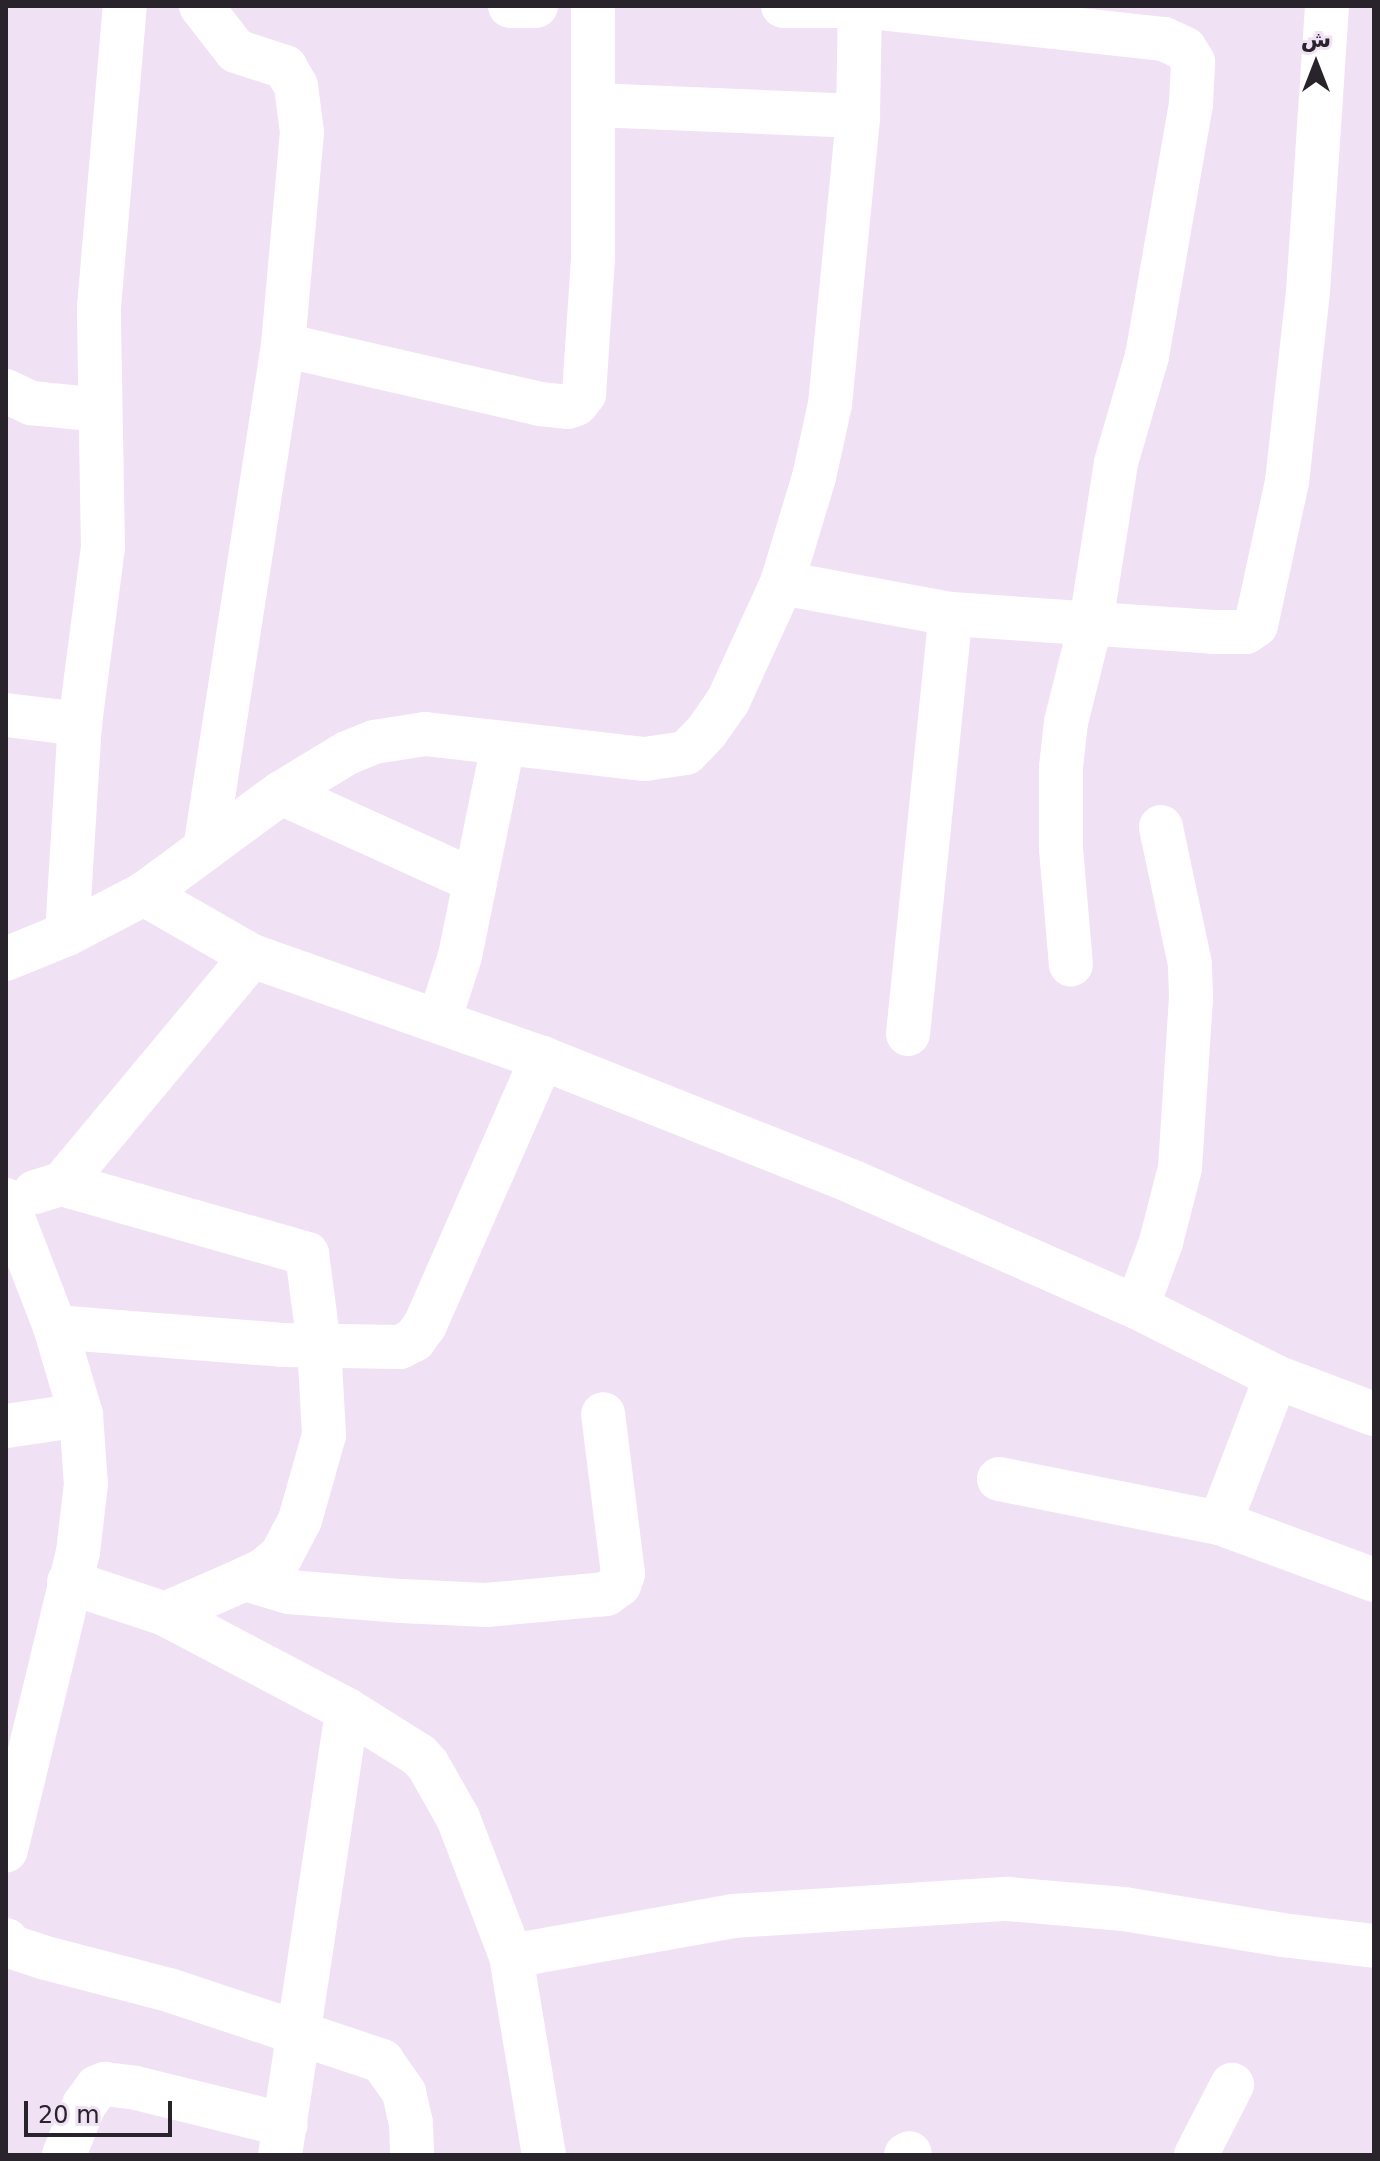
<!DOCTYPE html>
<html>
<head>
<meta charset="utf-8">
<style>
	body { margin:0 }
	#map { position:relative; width:1380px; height:2161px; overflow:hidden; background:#f1e1f5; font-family:"DejaVu Sans","Noto Naskh Arabic",sans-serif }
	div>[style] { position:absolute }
	.minor>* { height:44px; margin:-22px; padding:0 22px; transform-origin:22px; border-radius:22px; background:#fff }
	span { translate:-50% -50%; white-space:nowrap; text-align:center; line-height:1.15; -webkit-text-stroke:6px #f1e1f5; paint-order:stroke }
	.frame { position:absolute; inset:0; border:8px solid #29242b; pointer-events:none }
	.north { position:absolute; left:1276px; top:24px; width:80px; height:80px; -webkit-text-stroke:6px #f1e1f5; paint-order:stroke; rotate:0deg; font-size:22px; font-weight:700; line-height:32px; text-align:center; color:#29242b }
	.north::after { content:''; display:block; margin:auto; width:28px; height:36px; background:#29242b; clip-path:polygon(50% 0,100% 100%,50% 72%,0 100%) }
	.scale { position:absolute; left:24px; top:2101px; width:148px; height:36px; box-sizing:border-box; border:4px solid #29242b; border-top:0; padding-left:10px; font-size:24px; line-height:28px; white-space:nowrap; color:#29242b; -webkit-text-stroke:6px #f1e1f5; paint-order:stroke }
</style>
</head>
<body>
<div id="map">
	<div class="minor">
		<div style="left:201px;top:6px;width:57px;rotate:52.1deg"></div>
		<div style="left:236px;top:51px;width:52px;rotate:18.1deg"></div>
		<div style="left:285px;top:67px;width:22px;rotate:60deg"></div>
		<div style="left:296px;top:86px;width:46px;rotate:82.6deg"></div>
		<div style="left:302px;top:132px;width:214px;rotate:95.1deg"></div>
		<div style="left:510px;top:6px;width:26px"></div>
		<div style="left:783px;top:6px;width:77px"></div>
		<div style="left:860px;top:6px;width:306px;rotate:6.2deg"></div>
		<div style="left:1164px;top:39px;width:23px;rotate:25deg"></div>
		<div style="left:1185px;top:49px;width:15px;rotate:58deg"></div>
		<div style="left:1193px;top:62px;width:42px;rotate:92.7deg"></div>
		<div style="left:1191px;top:104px;width:256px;rotate:99.9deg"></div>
		<div style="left:1147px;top:356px;width:111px;rotate:106.2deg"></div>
		<div style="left:1116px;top:463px;width:161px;rotate:98.9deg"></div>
		<div style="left:1091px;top:622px;width:103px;rotate:104deg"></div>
		<div style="left:1066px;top:722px;width:45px;rotate:96.3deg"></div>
		<div style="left:1061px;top:767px;width:82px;rotate:90deg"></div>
		<div style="left:1061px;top:849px;width:116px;rotate:85.1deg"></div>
		<div style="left:595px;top:105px;width:263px;rotate:2.4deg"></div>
		<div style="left:6px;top:391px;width:28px;rotate:26deg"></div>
		<div style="left:31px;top:403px;width:69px;rotate:5.8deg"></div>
		<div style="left:782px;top:583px;width:172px;rotate:10.4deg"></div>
		<div style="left:951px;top:614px;width:263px;rotate:3.9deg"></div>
		<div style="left:1213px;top:632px;width:33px"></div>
		<div style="left:1246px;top:632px;width:12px;rotate:-35deg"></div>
		<div style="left:1256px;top:625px;width:146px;rotate:-77.8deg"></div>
		<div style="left:1287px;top:482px;width:191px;rotate:-83.7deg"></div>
		<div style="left:1308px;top:292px;width:287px;rotate:-86.2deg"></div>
		<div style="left:6px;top:715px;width:75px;rotate:6.9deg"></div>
		<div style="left:281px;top:793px;width:213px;rotate:24.4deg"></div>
		<div style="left:205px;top:849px;width:510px;rotate:-81.2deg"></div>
		<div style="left:283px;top:345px;width:264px;rotate:12.9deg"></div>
		<div style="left:540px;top:404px;width:27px;rotate:6deg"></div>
		<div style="left:567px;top:407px;width:9px;rotate:-18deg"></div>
		<div style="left:576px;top:404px;width:13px;rotate:-51deg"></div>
		<div style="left:584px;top:394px;width:134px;rotate:-86.2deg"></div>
		<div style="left:593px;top:260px;width:254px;rotate:-90deg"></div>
		<div style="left:144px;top:894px;width:125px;rotate:29.9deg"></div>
		<div style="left:252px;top:956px;width:307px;rotate:19.4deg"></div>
		<div style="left:542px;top:1058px;width:335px;rotate:21.7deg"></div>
		<div style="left:853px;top:1182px;width:310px;rotate:23.8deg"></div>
		<div style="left:1137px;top:1307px;width:156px;rotate:26.7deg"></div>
		<div style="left:1276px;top:1377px;width:105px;rotate:20.7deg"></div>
		<div style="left:67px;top:934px;width:210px;rotate:-86.5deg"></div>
		<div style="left:80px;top:724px;width:177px;rotate:-82.6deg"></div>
		<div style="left:103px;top:548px;width:241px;rotate:-91deg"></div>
		<div style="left:99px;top:307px;width:302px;rotate:-85.1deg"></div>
		<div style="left:6px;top:959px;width:66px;rotate:-22.3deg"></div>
		<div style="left:67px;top:934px;width:87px;rotate:-27.5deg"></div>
		<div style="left:144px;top:894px;width:170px;rotate:-36.4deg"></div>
		<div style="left:281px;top:793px;width:77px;rotate:-31.2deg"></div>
		<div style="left:347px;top:753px;width:29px;rotate:-22deg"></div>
		<div style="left:374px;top:742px;width:52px;rotate:-8.9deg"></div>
		<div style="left:425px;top:734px;width:221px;rotate:6.5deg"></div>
		<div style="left:645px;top:759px;width:41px;rotate:-8.3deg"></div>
		<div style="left:686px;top:753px;width:30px;rotate:-46deg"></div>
		<div style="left:707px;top:731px;width:37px;rotate:-55deg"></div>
		<div style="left:728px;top:701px;width:130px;rotate:-65.4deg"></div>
		<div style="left:782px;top:583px;width:111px;rotate:-73.2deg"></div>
		<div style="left:814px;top:477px;width:75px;rotate:-77.6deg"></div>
		<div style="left:830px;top:404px;width:289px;rotate:-84.4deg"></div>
		<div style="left:858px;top:116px;width:110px;rotate:-89deg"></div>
		<div style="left:439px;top:1021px;width:68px;rotate:-72.1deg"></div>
		<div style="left:460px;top:956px;width:216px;rotate:-78.5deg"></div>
		<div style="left:908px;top:1034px;width:422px;rotate:-84.2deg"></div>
		<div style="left:62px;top:1184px;width:255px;rotate:15.9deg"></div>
		<div style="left:307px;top:1254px;width:92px;rotate:82.5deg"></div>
		<div style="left:319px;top:1345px;width:90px;rotate:86.8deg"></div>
		<div style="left:324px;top:1435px;width:88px;rotate:105.8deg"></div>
		<div style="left:300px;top:1520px;width:41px;rotate:117.8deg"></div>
		<div style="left:281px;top:1556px;width:22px;rotate:141deg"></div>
		<div style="left:264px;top:1570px;width:21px;rotate:155deg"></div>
		<div style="left:245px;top:1579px;width:46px;rotate:16.5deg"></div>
		<div style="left:289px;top:1592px;width:113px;rotate:4.6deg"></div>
		<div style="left:402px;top:1601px;width:84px;rotate:2.7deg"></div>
		<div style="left:486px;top:1605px;width:121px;rotate:-5.2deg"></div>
		<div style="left:606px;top:1594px;width:16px;rotate:-35deg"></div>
		<div style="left:619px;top:1585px;width:12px;rotate:-70deg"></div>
		<div style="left:623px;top:1574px;width:161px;rotate:-97.1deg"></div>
		<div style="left:35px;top:1192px;width:28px;rotate:-17deg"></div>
		<div style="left:62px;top:1184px;width:297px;rotate:-50.2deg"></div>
		<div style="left:6px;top:1200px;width:136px;rotate:68.9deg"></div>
		<div style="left:55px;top:1327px;width:92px;rotate:73.5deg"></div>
		<div style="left:81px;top:1415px;width:69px;rotate:85.9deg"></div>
		<div style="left:86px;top:1484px;width:68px;rotate:96.7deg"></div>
		<div style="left:78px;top:1552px;width:307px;rotate:103.6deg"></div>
		<div style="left:1137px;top:1307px;width:69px;rotate:-69.7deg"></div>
		<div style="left:1161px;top:1242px;width:76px;rotate:-75.6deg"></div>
		<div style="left:1180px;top:1168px;width:172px;rotate:-86.3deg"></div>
		<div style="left:1191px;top:996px;width:32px;rotate:-92deg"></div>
		<div style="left:1190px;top:964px;width:140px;rotate:-102deg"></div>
		<div style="left:55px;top:1327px;width:228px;rotate:4.5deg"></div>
		<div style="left:282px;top:1345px;width:118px;rotate:1deg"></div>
		<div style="left:400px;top:1347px;width:16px;rotate:-27deg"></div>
		<div style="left:414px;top:1340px;width:19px;rotate:-54deg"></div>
		<div style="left:425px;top:1325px;width:292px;rotate:-66.3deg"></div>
		<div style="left:6px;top:1426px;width:76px;rotate:-8.3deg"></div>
		<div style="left:999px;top:1479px;width:225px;rotate:11.3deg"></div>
		<div style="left:1220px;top:1523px;width:164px;rotate:20.3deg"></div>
		<div style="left:1220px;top:1523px;width:156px;rotate:-69deg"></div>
		<div style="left:69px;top:1582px;width:101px;rotate:18.4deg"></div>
		<div style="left:165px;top:1614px;width:206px;rotate:27.8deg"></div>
		<div style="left:347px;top:1710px;width:85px;rotate:32deg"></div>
		<div style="left:419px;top:1755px;width:13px;rotate:48deg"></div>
		<div style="left:428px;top:1765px;width:61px;rotate:60.5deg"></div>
		<div style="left:458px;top:1818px;width:148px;rotate:69deg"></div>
		<div style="left:511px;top:1956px;width:202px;rotate:80.6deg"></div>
		<div style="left:165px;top:1614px;width:87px;rotate:-23.6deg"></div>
		<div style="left:6px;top:1940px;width:9px;rotate:49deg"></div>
		<div style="left:12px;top:1947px;width:32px;rotate:18deg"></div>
		<div style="left:42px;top:1957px;width:131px;rotate:14.6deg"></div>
		<div style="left:169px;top:1990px;width:225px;rotate:18.4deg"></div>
		<div style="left:382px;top:2061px;width:39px;rotate:55deg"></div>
		<div style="left:404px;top:2093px;width:31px;rotate:77deg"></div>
		<div style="left:411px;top:2123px;width:32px;rotate:88deg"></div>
		<div style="left:511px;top:1956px;width:226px;rotate:-10.2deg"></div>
		<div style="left:733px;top:1916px;width:275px;rotate:-3.6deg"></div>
		<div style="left:1007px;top:1899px;width:117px;rotate:4.9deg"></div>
		<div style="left:1124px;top:1909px;width:160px;rotate:9.3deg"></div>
		<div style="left:1282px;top:1935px;width:93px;rotate:6.8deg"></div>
		<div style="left:64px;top:2155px;width:54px;rotate:-68.2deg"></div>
		<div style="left:84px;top:2105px;width:22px;rotate:-54deg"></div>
		<div style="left:97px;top:2087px;width:9px;rotate:-21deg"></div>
		<div style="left:105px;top:2084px;width:31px;rotate:7deg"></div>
		<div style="left:136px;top:2088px;width:154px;rotate:13.9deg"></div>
		<div style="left:280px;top:2155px;width:450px;rotate:-81.4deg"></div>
		<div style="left:906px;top:2155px;width:4px;rotate:-27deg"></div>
		<div style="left:1196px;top:2155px;width:79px;rotate:-62.8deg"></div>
	</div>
	<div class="frame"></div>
	<div class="north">ش</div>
	<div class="scale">20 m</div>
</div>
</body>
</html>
